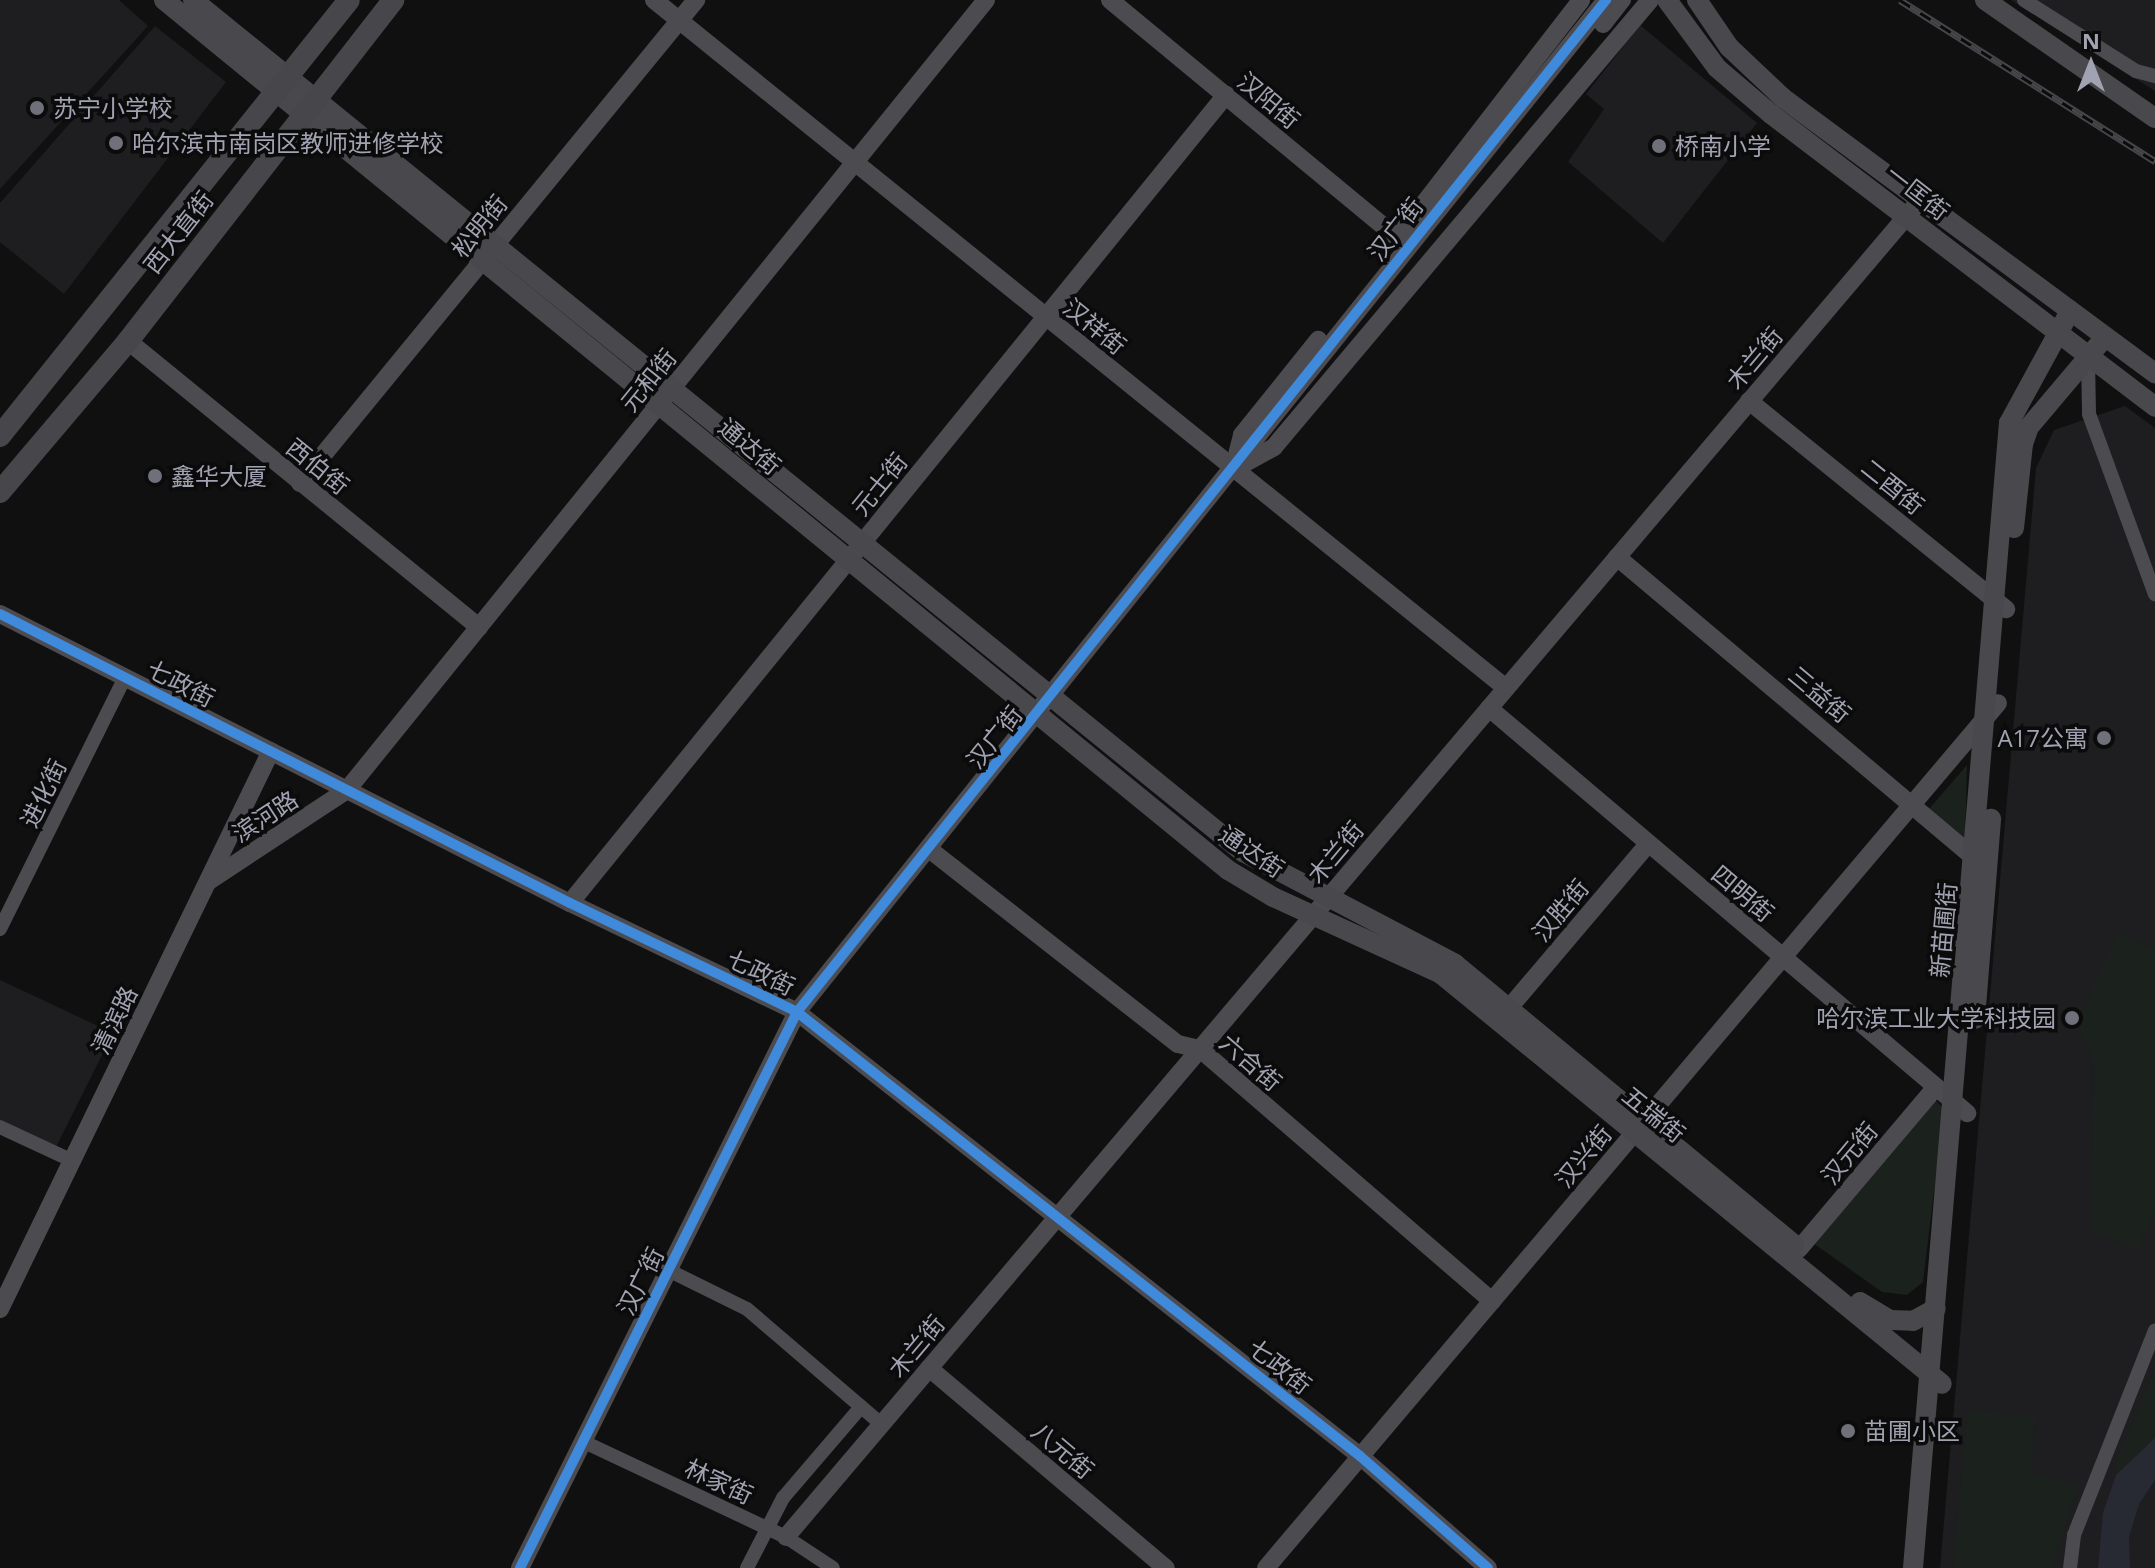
<!DOCTYPE html>
<html>
<head>
<meta charset="utf-8">
<style>
	body { margin:0 }
	#map { position:relative; width:2155px; height:1568px; overflow:hidden; background:#101011; font-family:"Open Sans","Noto Sans SC",sans-serif }
	div>[style] { position:absolute }
	.built>* { inset:0; background:#1e1d1f }
	.green>* { inset:0; background:#1b211d }
	.water>* { inset:0; background:#272a33 }
	.minor>* { height:14px; margin:-7px; padding:0 7px; transform-origin:7px; border-radius:7px; background:#4b4b50 }
	.tertiary>* { height:18px; margin:-9px; padding:0 9px; transform-origin:9px; border-radius:9px; background:#4b4b50 }
	.secondary>* { height:20px; margin:-10px; padding:0 10px; transform-origin:10px; border-radius:10px; background:#49494d }
	.primary>* { height:22px; margin:-11px; padding:0 11px; transform-origin:11px; border-radius:11px; background:#47474b }
	.rail>* { height:7px; margin-top:-3.5px; transform-origin:0; background:repeating-linear-gradient(90deg,#0b0b0c 0 12px,#46464a 0 24px); box-sizing:border-box; border-block:2px solid #46464a }
	.cycleway>* { height:10px; margin:-5px; padding:0 5px; transform-origin:5px; border-radius:5px; background:#408adc }
	.dots>* { width:22px; height:22px; translate:-50% -50%; box-sizing:border-box; border:4px solid #0b0b0c; border-radius:50% }
	span { translate:-50% -50%; white-space:nowrap; text-align:center; line-height:1.15; -webkit-text-stroke:7px #0b0b0c; paint-order:stroke }
	.street-label { font-size:24px; color:#a2a3b2 }
	.poi-label { font-size:24px; color:#a2a3b2 }
	.left { translate:0 -50%; text-align:left }
	.right { translate:-100% -50%; text-align:right }
	.north { position:absolute; left:2051px; top:24px; width:80px; height:80px; -webkit-text-stroke:6px #0b0b0c; paint-order:stroke; rotate:0deg; font-size:22px; font-weight:700; line-height:32px; text-align:center; color:#a2a3b2 }
	.north::after { content:''; display:block; margin:auto; width:28px; height:36px; background:#a2a3b2; clip-path:polygon(50% 0,100% 100%,50% 72%,0 100%) }
</style>
</head>
<body>
<div id="map">
	<div class="built">
		<div style="clip-path:polygon(0 0,119px 0,148px 26px,0 189px)"></div>
		<div style="clip-path:polygon(2011px 0,2155px 0,2155px 91px)"></div>
		<div style="clip-path:polygon(1640px 25px,1757px 123px,1663px 243px,1568px 162px,1604px 109px,1586px 94px)"></div>
		<div style="clip-path:polygon(155px 26px,226px 82px,64px 294px,0 242px,0 203px)"></div>
		<div style="clip-path:polygon(2125px 406px,2155px 428px,2155px 1568px,1940px 1568px,2036px 468px,2054px 430px)"></div>
		<div style="clip-path:polygon(0 980px,113px 1033px,56px 1147px,0 1120px)"></div>
	</div>
	<div class="green">
		<div style="clip-path:polygon(1967px 765px,1965px 842px,1929px 809px)"></div>
		<div style="clip-path:polygon(2119px 932px,2155px 949px,2155px 1213px,2137px 1249px,2091px 1232px,2094px 1063px,2077px 1022px)"></div>
		<div style="clip-path:polygon(1934px 1099px,1944px 1109px,1923px 1282px,1907px 1295px,1882px 1292px,1813px 1243px)"></div>
		<div style="clip-path:polygon(2155px 1369px,2155px 1439px,2116px 1475px,2117px 1459px)"></div>
		<div style="clip-path:polygon(1968px 1411px,2035px 1416px,2032px 1473px,2079px 1484px,2052px 1568px,1953px 1568px)"></div>
	</div>
	<div class="water">
		<div style="clip-path:polygon(2155px 1438px,2155px 1480px,2139px 1504px,2129px 1537px,2130px 1568px,2098px 1568px,2103px 1513px,2116px 1475px)"></div>
	</div>
	<div class="minor">
		<div style="left:2024px;top:0;width:133px;rotate:32.4deg"></div>
		<div style="left:2136px;top:71px;width:20px;rotate:15deg"></div>
		<div style="left:2088px;top:360px;width:54px;rotate:88.9deg"></div>
		<div style="left:2089px;top:414px;width:192px;rotate:69.9deg"></div>
		<div style="left:0;top:929px;width:281px;rotate:-63.6deg"></div>
		<div style="left:0;top:1127px;width:81px;rotate:25deg"></div>
		<div style="left:668px;top:1270px;width:88px;rotate:26.3deg"></div>
		<div style="left:747px;top:1309px;width:177px;rotate:40.6deg"></div>
		<div style="left:582px;top:1441px;width:225px;rotate:25.2deg"></div>
		<div style="left:786px;top:1537px;width:56px;rotate:33.4deg"></div>
		<div style="left:747px;top:1568px;width:79px;rotate:-62.8deg"></div>
		<div style="left:783px;top:1498px;width:120px;rotate:-49.4deg"></div>
		<div style="left:2070px;top:1568px;width:33px;rotate:-83deg"></div>
		<div style="left:2074px;top:1535px;width:220px;rotate:-68.4deg"></div>
	</div>
	<div class="tertiary">
		<div style="left:654px;top:0;width:1095px;rotate:38.92deg"></div>
		<div style="left:1110px;top:0;width:374px;rotate:39.6deg"></div>
		<div style="left:1603px;top:24px;width:31px;rotate:-52deg"></div>
		<div style="left:1405px;top:228px;width:288px;rotate:-52.3deg"></div>
		<div style="left:128px;top:341px;width:453px;rotate:39.2deg"></div>
		<div style="left:1749px;top:401px;width:331px;rotate:39deg"></div>
		<div style="left:1235px;top:463px;width:29px;rotate:-76deg"></div>
		<div style="left:1242px;top:435px;width:122px;rotate:-51.3deg"></div>
		<div style="left:1240px;top:466px;width:39px;rotate:-29deg"></div>
		<div style="left:1274px;top:447px;width:584px;rotate:-49.93deg"></div>
		<div style="left:300px;top:483px;width:625px;rotate:-50.65deg"></div>
		<div style="left:1617px;top:557px;width:476px;rotate:40.1deg"></div>
		<div style="left:0;top:614px;width:639px;rotate:26.89deg"></div>
		<div style="left:570px;top:903px;width:252px;rotate:25.6deg"></div>
		<div style="left:797px;top:1012px;width:717px;rotate:38.26deg"></div>
		<div style="left:1360px;top:1456px;width:170px;rotate:41.2deg"></div>
		<div style="left:1489px;top:708px;width:627px;rotate:40.27deg"></div>
		<div style="left:929px;top:849px;width:316px;rotate:38.1deg"></div>
		<div style="left:1178px;top:1044px;width:23px;rotate:13deg"></div>
		<div style="left:1200px;top:1049px;width:386px;rotate:40.8deg"></div>
		<div style="left:209px;top:881px;width:165px;rotate:-33.4deg"></div>
		<div style="left:347px;top:790px;width:1016px;rotate:-51.03deg"></div>
		<div style="left:570px;top:903px;width:1041px;rotate:-50.93deg"></div>
		<div style="left:1509px;top:1008px;width:215px;rotate:-49.7deg"></div>
		<div style="left:1799px;top:1249px;width:211px;rotate:-49.8deg"></div>
		<div style="left:0;top:1309px;width:620px;rotate:-64.1deg"></div>
		<div style="left:929px;top:1368px;width:310px;rotate:40.2deg"></div>
		<div style="left:786px;top:1537px;width:1745px;rotate:-49.69deg"></div>
		<div style="left:520px;top:1568px;width:621px;rotate:-63.52deg"></div>
		<div style="left:797px;top:1012px;width:1296px;rotate:-51.36deg"></div>
		<div style="left:1266px;top:1568px;width:1133px;rotate:-49.76deg"></div>
	</div>
	<div class="secondary">
		<div style="left:164px;top:0;width:1374px;rotate:39.27deg"></div>
		<div style="left:1228px;top:870px;width:52px;rotate:31deg"></div>
		<div style="left:1273px;top:897px;width:185px;rotate:24.6deg"></div>
		<div style="left:1441px;top:974px;width:647px;rotate:39.3deg"></div>
		<div style="left:193px;top:0;width:1352px;rotate:39.06deg"></div>
		<div style="left:1243px;top:852px;width:240px;rotate:27.8deg"></div>
		<div style="left:1455px;top:964px;width:440px;rotate:39.6deg"></div>
		<div style="left:1667px;top:0;width:84px;rotate:53.7deg"></div>
		<div style="left:1717px;top:68px;width:71px;rotate:40.4deg"></div>
		<div style="left:1771px;top:114px;width:483px;rotate:37.3deg"></div>
		<div style="left:1697px;top:0;width:57px;rotate:55.8deg"></div>
		<div style="left:1729px;top:47px;width:74px;rotate:43.4deg"></div>
		<div style="left:1783px;top:98px;width:463px;rotate:36.5deg"></div>
		<div style="left:1985px;top:0;width:207px;rotate:34.8deg"></div>
		<div style="left:2014px;top:528px;width:84px;rotate:-83.9deg"></div>
		<div style="left:2023px;top:444px;width:18px;rotate:-71deg"></div>
		<div style="left:2029px;top:427px;width:118px;rotate:-49.8deg"></div>
		<div style="left:1975px;top:1019px;width:201px;rotate:-85.4deg"></div>
		<div style="left:1860px;top:1302px;width:35px;rotate:31deg"></div>
		<div style="left:1890px;top:1320px;width:23px;rotate:2deg"></div>
		<div style="left:1913px;top:1321px;width:26px;rotate:-29deg"></div>
		<div style="left:1913px;top:1568px;width:1149px;rotate:-85.21deg"></div>
		<div style="left:2009px;top:423px;width:128px;rotate:-61.4deg"></div>
	</div>
	<div class="primary">
		<div style="left:0;top:436px;width:558px;rotate:-51.32deg"></div>
		<div style="left:0;top:492px;width:198px;rotate:-49.7deg"></div>
		<div style="left:128px;top:341px;width:432px;rotate:-52.1deg"></div>
	</div>
	<div class="rail">
		<div style="left:1900px;top:0;width:302px;rotate:32.3deg"></div>
	</div>
	<div class="cycleway">
		<div style="left:0;top:614px;width:639px;rotate:26.89deg"></div>
		<div style="left:570px;top:903px;width:252px;rotate:25.6deg"></div>
		<div style="left:797px;top:1012px;width:717px;rotate:38.26deg"></div>
		<div style="left:1360px;top:1456px;width:170px;rotate:41.2deg"></div>
		<div style="left:520px;top:1568px;width:621px;rotate:-63.52deg"></div>
		<div style="left:797px;top:1012px;width:1296px;rotate:-51.36deg"></div>
	</div>
	<div class="dots">
		<div style="left:37px;top:108px;background:#6f707a"></div>
		<div style="left:116px;top:143px;background:#6f707a"></div>
		<div style="left:1659px;top:146px;background:#6f707a"></div>
		<div style="left:155px;top:476px;background:#6f707a"></div>
		<div style="left:2104px;top:738px;background:#6f707a"></div>
		<div style="left:2072px;top:1018px;background:#6f707a"></div>
		<div style="left:1848px;top:1431px;background:#6f707a"></div>
	</div>
	<div class="street-label">
		<span style="left:1269px;top:100px;rotate:40deg">汉阳街</span>
		<span style="left:1918px;top:192px;rotate:38deg">一匡街</span>
		<span style="left:479px;top:226px;rotate:-51deg">松明街</span>
		<span style="left:1395px;top:229px;rotate:-52deg">汉广街</span>
		<span style="left:178px;top:232px;rotate:-52deg">西大直街</span>
		<span style="left:1095px;top:326px;rotate:39deg">汉祥街</span>
		<span style="left:1754px;top:358px;rotate:-50deg">木兰街</span>
		<span style="left:648px;top:380px;rotate:-51deg">元和街</span>
		<span style="left:750px;top:446px;rotate:40deg">通达街</span>
		<span style="left:318px;top:466px;rotate:39deg">西伯街</span>
		<span style="left:879px;top:484px;rotate:-51deg">元士街</span>
		<span style="left:1893px;top:486px;rotate:39deg">二酉街</span>
		<span style="left:181px;top:683px;rotate:27deg">七政街</span>
		<span style="left:1820px;top:694px;rotate:40deg">三益街</span>
		<span style="left:994px;top:737px;rotate:-51deg">汉广街</span>
		<span style="left:43px;top:793px;rotate:-64deg">进化街</span>
		<span style="left:265px;top:816px;rotate:-33deg">滨河路</span>
		<span style="left:1252px;top:851px;rotate:34deg">通达街</span>
		<span style="left:1335px;top:852px;rotate:-50deg">木兰街</span>
		<span style="left:1743px;top:893px;rotate:40deg">四明街</span>
		<span style="left:1560px;top:910px;rotate:-50deg">汉胜街</span>
		<span style="left:1943px;top:930px;rotate:-85deg">新苗圃街</span>
		<span style="left:761px;top:972px;rotate:26deg">七政街</span>
		<span style="left:114px;top:1020px;rotate:-64deg">清滨路</span>
		<span style="left:1251px;top:1062px;rotate:41deg">六合街</span>
		<span style="left:1654px;top:1114px;rotate:39deg">五瑞街</span>
		<span style="left:1849px;top:1153px;rotate:-50deg">汉元街</span>
		<span style="left:1583px;top:1156px;rotate:-50deg">汉兴街</span>
		<span style="left:640px;top:1281px;rotate:-63deg">汉广街</span>
		<span style="left:916px;top:1346px;rotate:-50deg">木兰街</span>
		<span style="left:1280px;top:1366px;rotate:38deg">七政街</span>
		<span style="left:1063px;top:1450px;rotate:40deg">八元街</span>
		<span style="left:719px;top:1481px;rotate:25deg">林家街</span>
	</div>
	<div class="poi-label">
		<span class="left" style="left:53px;top:108px">苏宁小学校</span>
		<span class="left" style="left:132px;top:143px">哈尔滨市南岗区教师进修学校</span>
		<span class="left" style="left:1675px;top:146px">桥南小学</span>
		<span class="left" style="left:171px;top:476px">鑫华大厦</span>
		<span class="right" style="left:2088px;top:738px">A17公寓</span>
		<span class="right" style="left:2056px;top:1018px">哈尔滨工业大学科技园</span>
		<span class="left" style="left:1864px;top:1431px">苗圃小区</span>
	</div>
	<div class="north">N</div>
</div>
</body>
</html>
